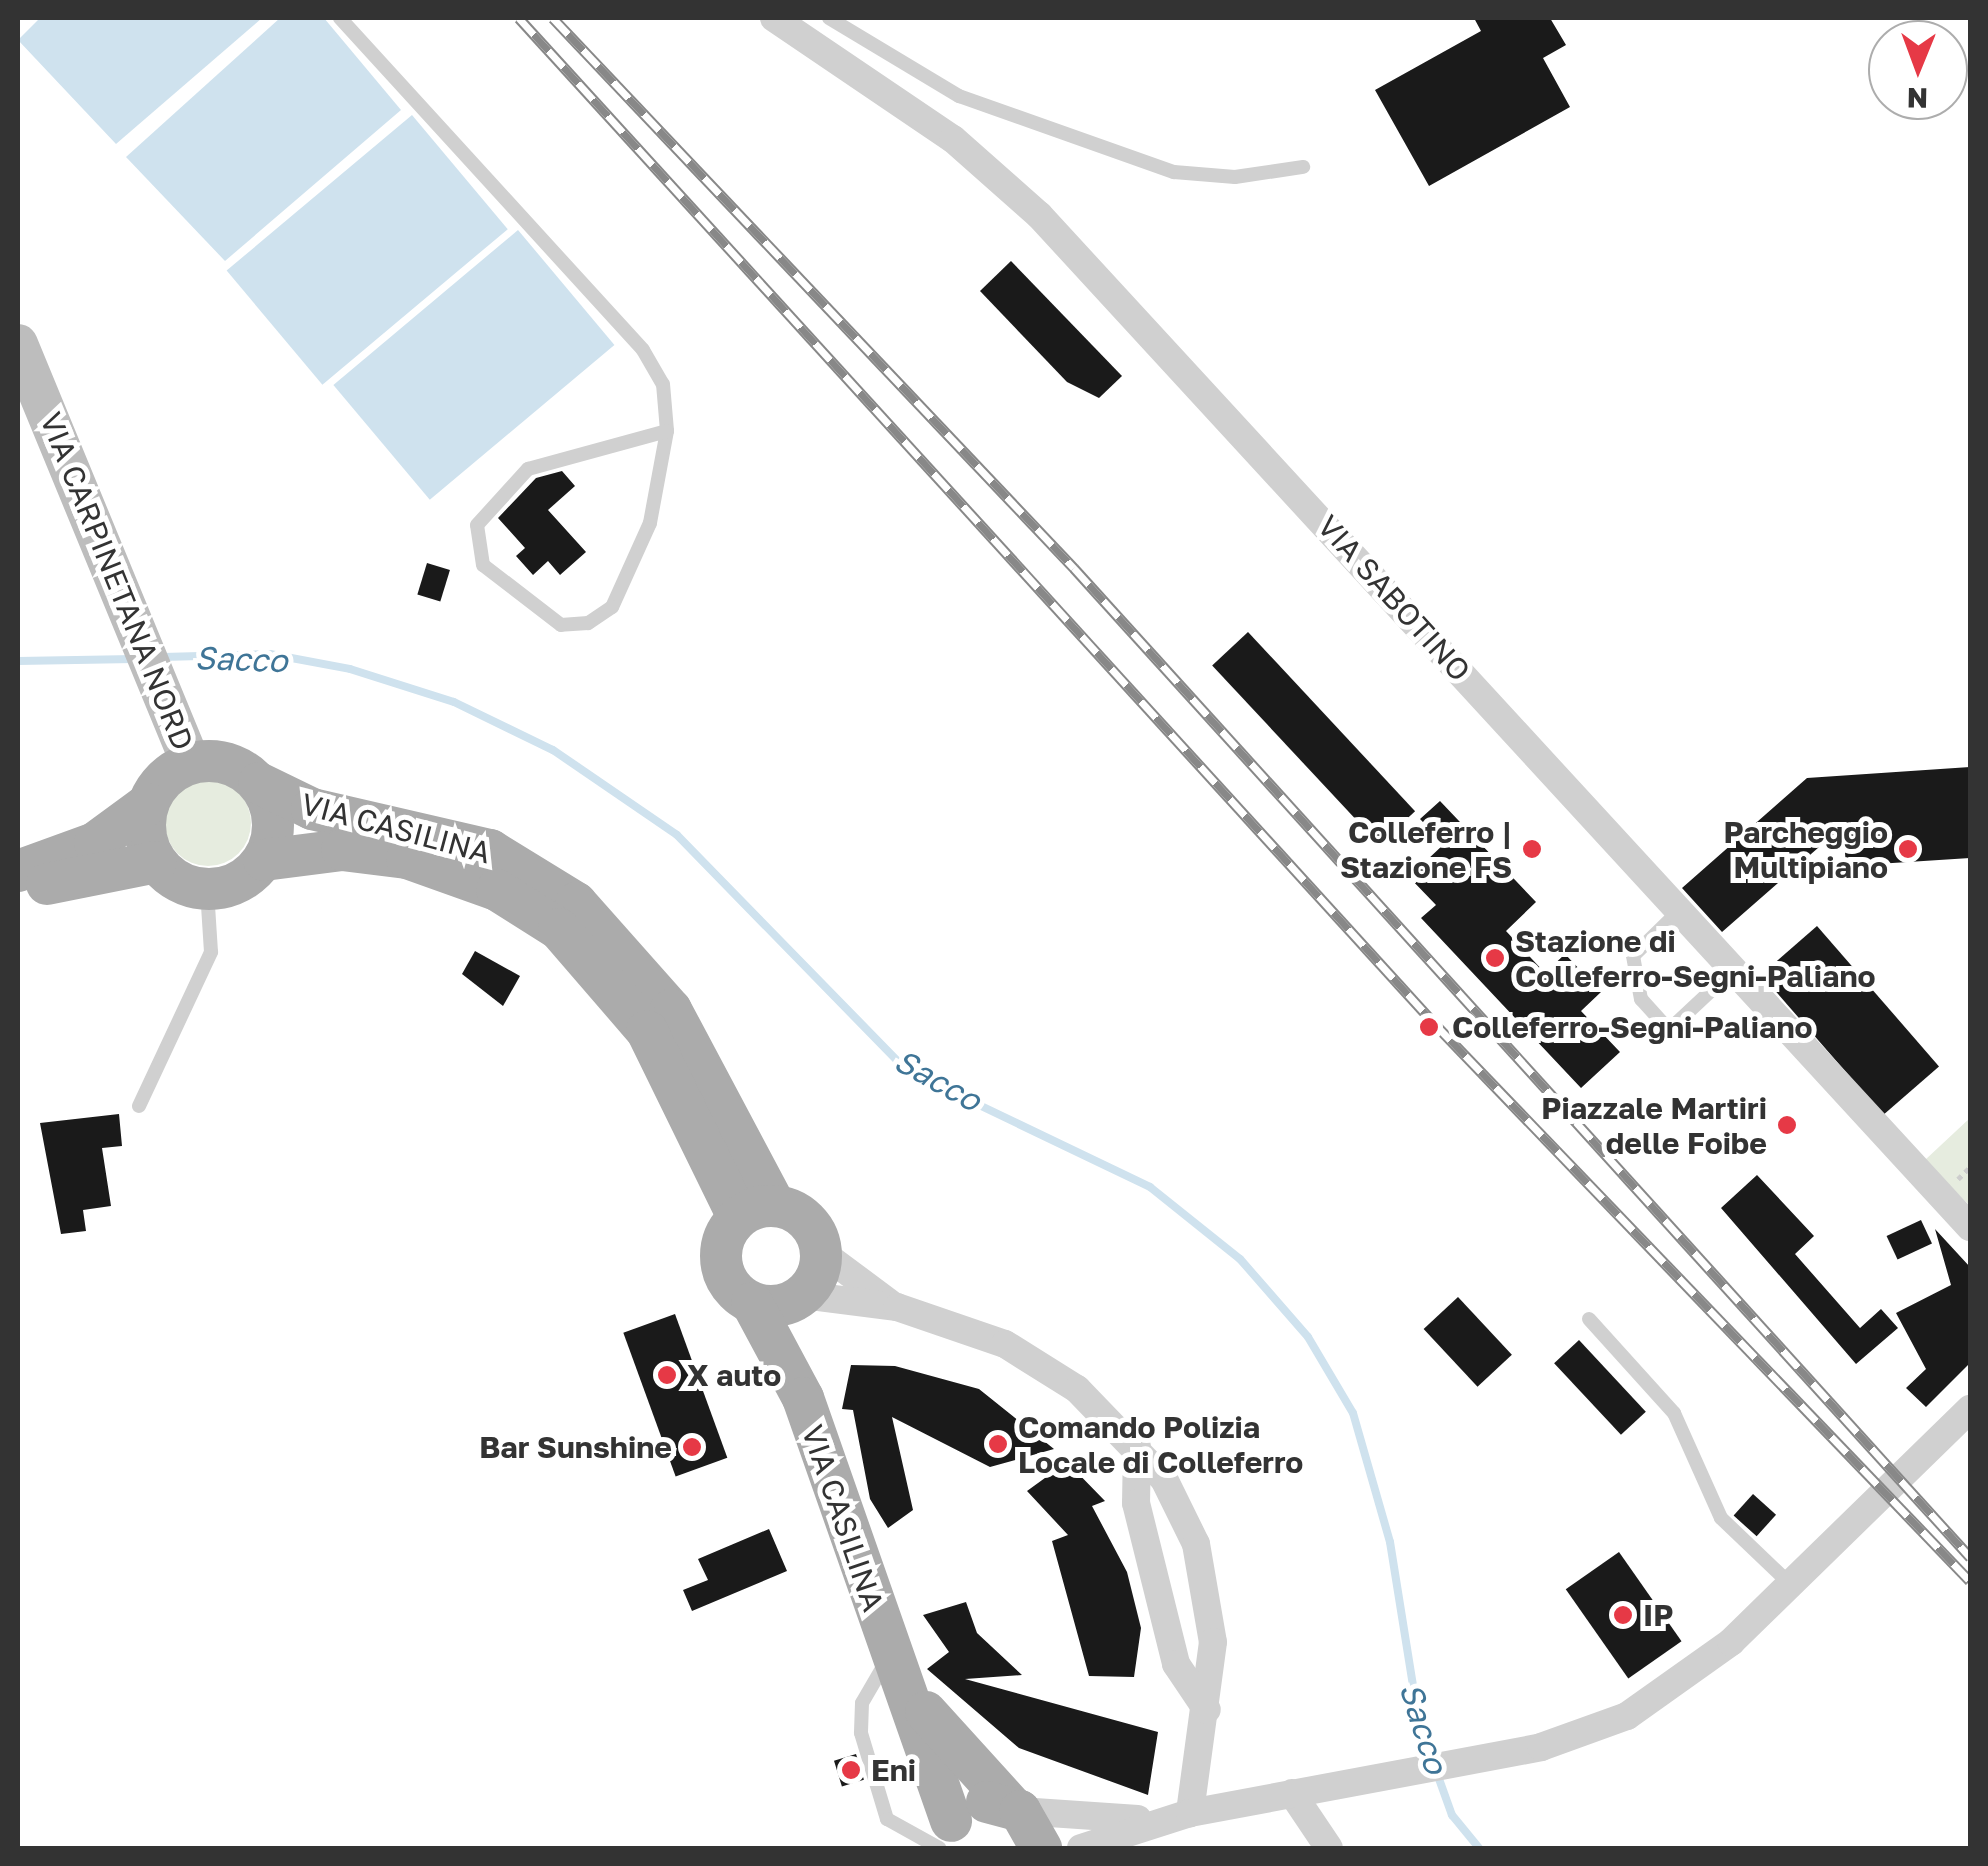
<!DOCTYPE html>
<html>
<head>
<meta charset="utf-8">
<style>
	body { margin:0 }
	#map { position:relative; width:1988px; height:1866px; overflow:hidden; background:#fff; font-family:"Golos Text",sans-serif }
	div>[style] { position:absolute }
	.green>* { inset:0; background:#e6ecdf }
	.round { border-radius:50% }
	.water>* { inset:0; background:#cfe2ee; transform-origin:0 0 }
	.stream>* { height:8px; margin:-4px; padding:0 4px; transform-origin:4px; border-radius:4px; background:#cfe2ee }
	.building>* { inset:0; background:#1a1a1a; transform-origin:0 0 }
	.path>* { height:5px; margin-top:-2.5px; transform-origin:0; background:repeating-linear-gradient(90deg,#cdcdcd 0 5px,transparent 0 10px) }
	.service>* { height:14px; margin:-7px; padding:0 7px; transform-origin:7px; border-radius:7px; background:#d0d0d0 }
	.minor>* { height:28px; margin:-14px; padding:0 14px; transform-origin:14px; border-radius:14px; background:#d0d0d0 }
	.secondary>* { height:40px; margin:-20px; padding:0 20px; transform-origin:20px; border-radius:20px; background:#bdbdbd }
	.primary>* { height:42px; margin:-21px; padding:0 21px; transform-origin:21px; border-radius:21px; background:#ababab }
	.primary>.ring { margin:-21px; padding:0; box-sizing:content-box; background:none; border:42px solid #ababab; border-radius:50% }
	.rail>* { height:11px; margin-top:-5.5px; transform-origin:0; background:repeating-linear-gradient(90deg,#fff 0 22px,#888 0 44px); box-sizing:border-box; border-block:2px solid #888 }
	.dots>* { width:28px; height:28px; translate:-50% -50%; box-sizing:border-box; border:5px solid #fff; border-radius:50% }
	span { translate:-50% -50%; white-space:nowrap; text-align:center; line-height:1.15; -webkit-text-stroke:10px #fff; paint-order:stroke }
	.street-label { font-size:30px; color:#333 }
	.poi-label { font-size:30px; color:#333; font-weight:700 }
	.right { translate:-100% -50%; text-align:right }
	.left { translate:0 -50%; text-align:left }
	.water-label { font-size:32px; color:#3f7597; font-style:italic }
	.frame { position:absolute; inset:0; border:20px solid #333; pointer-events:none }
	.north { position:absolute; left:1868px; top:20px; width:100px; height:100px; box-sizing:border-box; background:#fff; border:2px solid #adadad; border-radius:50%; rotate:181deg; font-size:28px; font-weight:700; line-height:40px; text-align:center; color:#333 }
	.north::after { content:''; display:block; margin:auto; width:35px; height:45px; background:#e63946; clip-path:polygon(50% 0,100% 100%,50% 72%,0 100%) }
</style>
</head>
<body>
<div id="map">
	<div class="green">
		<div class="round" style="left:165px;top:780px;width:86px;height:86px"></div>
		<div style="clip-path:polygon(1970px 1118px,1970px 1206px,1925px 1160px)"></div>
	</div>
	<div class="water">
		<div style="clip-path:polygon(40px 18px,262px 18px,116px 144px,18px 40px)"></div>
		<div style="clip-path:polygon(280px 18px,324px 18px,401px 110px,225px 261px,126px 157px)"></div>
		<div style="left:412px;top:115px;width:149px;height:242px;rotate:50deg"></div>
		<div style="left:518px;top:230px;width:150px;height:241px;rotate:50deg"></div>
	</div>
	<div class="stream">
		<div style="left:163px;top:657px;width:107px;rotate:-1.6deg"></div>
		<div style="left:270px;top:654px;width:81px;rotate:10.6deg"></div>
		<div style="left:350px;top:669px;width:109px;rotate:17.6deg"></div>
		<div style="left:454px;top:702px;width:110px;rotate:25.9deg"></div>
		<div style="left:553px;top:750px;width:150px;rotate:34.4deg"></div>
		<div style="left:677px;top:835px;width:328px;rotate:45.7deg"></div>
		<div style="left:906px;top:1070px;width:271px;rotate:25.6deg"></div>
		<div style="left:1150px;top:1187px;width:115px;rotate:38.7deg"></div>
		<div style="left:1240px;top:1259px;width:103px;rotate:48.9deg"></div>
		<div style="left:1308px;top:1337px;width:88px;rotate:59.4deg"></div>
		<div style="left:1353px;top:1413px;width:134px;rotate:74deg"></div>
		<div style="left:1390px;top:1542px;width:183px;rotate:80.9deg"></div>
		<div style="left:1419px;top:1723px;width:98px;rotate:70.3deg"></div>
		<div style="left:1452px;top:1815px;width:43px;rotate:50.7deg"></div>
		<div style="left:18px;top:661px;width:116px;rotate:-1deg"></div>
	</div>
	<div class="building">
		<div style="clip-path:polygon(1474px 18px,1550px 18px,1566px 45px,1543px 58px,1570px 107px,1429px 186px,1375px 90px,1481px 31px)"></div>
		<div style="clip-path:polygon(1011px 261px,1122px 376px,1099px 398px,1067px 382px,980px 291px)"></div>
		<div style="clip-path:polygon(562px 471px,575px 486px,548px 510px,586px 552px,560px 575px,548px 561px,533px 575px,516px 556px,525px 548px,498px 518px,536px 478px)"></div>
		<div style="left:427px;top:563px;width:24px;height:33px;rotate:17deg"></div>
		<div style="left:1248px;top:632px;width:245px;height:49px;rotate:47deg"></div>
		<div style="clip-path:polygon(1970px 767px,1970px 858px,1846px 866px,1843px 826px,1722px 932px,1682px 888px,1807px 778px)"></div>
		<div style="clip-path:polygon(1440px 801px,1536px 902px,1506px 931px,1545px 973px,1565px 954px,1601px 992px,1581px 1011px,1620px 1052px,1581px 1088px,1421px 918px,1436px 905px,1409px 877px,1444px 844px,1420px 819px)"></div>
		<div style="left:1817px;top:926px;width:186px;height:74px;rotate:49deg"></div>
		<div style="clip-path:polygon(475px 951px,520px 976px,503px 1006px,462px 974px)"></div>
		<div style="clip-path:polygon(119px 1114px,122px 1146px,102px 1148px,111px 1206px,83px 1210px,86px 1231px,61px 1234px,40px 1123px)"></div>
		<div style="clip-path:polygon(1757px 1175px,1814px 1236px,1795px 1254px,1860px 1328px,1881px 1309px,1898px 1328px,1856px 1364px,1721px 1208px)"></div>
		<div style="left:1921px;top:1220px;width:26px;height:38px;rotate:65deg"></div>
		<div style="clip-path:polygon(1935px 1229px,1970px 1267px,1970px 1363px,1926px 1407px,1906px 1388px,1926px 1369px,1896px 1313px,1951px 1285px)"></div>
		<div style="left:1458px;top:1297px;width:79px;height:47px;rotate:47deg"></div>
		<div style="left:675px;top:1314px;width:153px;height:55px;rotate:70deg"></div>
		<div style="left:1579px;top:1340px;width:98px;height:34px;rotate:47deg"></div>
		<div style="clip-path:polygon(851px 1365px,895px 1366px,979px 1389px,1054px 1449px,990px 1467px,892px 1417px,913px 1510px,888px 1528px,870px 1499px,853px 1410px,842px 1409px)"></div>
		<div style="clip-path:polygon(1067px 1462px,1105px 1501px,1092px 1506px,1127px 1572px,1141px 1628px,1134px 1677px,1089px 1676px,1052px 1541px,1068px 1535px,1027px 1491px)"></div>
		<div style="left:1753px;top:1494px;width:31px;height:29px;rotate:42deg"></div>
		<div style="clip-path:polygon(769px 1529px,787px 1571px,692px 1611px,683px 1590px,708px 1580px,698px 1559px)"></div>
		<div style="left:1619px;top:1552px;width:109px;height:65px;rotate:55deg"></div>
		<div style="clip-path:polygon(966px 1602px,977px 1633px,1022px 1675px,965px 1679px,1158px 1732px,1148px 1795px,1019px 1748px,927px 1669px,949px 1652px,923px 1615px)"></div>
		<div style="left:856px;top:1754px;width:27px;height:23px;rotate:73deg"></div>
	</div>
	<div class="path">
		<div style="left:1958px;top:1179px;width:17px;rotate:-45deg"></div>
	</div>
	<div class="service">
		<div style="left:340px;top:18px;width:449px;rotate:47.6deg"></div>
		<div style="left:643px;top:350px;width:39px;rotate:60deg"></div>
		<div style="left:663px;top:384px;width:47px;rotate:85.1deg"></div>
		<div style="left:667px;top:431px;width:94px;rotate:100.5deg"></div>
		<div style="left:650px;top:523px;width:92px;rotate:114.3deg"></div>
		<div style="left:612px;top:607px;width:29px;rotate:146deg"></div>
		<div style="left:588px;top:623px;width:27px;rotate:176deg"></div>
		<div style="left:561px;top:625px;width:98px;rotate:-142.4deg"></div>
		<div style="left:483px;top:565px;width:40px;rotate:-98.5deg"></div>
		<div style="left:477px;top:525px;width:76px;rotate:-47.7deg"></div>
		<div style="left:528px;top:469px;width:144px;rotate:-15.3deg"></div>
		<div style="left:829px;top:18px;width:152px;rotate:31deg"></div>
		<div style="left:959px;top:96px;width:228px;rotate:19.5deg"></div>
		<div style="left:1174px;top:172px;width:61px;rotate:4.7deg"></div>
		<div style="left:1235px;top:177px;width:69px;rotate:-8.4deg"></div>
		<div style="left:1679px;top:911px;width:64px;rotate:135.6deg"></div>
		<div style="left:1633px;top:956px;width:44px;rotate:79.5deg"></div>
		<div style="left:1641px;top:999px;width:42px;rotate:47.9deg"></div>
		<div style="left:1669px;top:1030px;width:86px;rotate:-43.1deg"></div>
		<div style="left:139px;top:1106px;width:170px;rotate:-64.9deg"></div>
		<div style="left:211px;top:952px;width:62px;rotate:-93.7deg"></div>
		<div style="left:1589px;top:1319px;width:127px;rotate:47.9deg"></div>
		<div style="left:1674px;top:1413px;width:115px;rotate:65.9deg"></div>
		<div style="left:1721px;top:1518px;width:97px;rotate:43.7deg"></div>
		<div style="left:887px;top:1660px;width:50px;rotate:120.2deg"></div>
		<div style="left:862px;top:1703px;width:30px;rotate:92deg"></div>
		<div style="left:861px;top:1733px;width:90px;rotate:73.2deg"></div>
		<div style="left:887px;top:1819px;width:60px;rotate:29.1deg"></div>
	</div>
	<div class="minor">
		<div style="left:774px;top:18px;width:216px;rotate:34.1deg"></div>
		<div style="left:953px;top:139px;width:115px;rotate:41.5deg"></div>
		<div style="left:1039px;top:215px;width:1375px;rotate:47.39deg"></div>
		<div style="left:821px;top:1252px;width:87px;rotate:36.6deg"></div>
		<div style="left:803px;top:1295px;width:95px;rotate:7.3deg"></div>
		<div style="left:897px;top:1307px;width:114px;rotate:18.9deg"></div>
		<div style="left:1005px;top:1344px;width:85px;rotate:32deg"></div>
		<div style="left:1077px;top:1389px;width:125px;rotate:46deg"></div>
		<div style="left:1164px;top:1479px;width:72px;rotate:63.8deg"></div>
		<div style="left:1196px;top:1544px;width:99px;rotate:80.2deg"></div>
		<div style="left:1213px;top:1642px;width:173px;rotate:97.7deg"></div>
		<div style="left:1137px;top:1447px;width:56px;rotate:91deg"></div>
		<div style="left:1136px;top:1503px;width:166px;rotate:76deg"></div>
		<div style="left:1176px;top:1664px;width:55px;rotate:56deg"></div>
		<div style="left:1292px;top:1793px;width:66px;rotate:56.1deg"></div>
		<div style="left:1020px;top:1811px;width:118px;rotate:3.9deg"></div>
		<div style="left:1081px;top:1848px;width:114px;rotate:-17.8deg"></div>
		<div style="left:1190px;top:1813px;width:357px;rotate:-10.6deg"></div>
		<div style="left:1541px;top:1747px;width:91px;rotate:-19.8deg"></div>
		<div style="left:1627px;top:1716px;width:128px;rotate:-35.4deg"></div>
		<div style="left:1731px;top:1642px;width:334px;rotate:-44.3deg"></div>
	</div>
	<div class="secondary">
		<div style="left:18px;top:344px;width:453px;rotate:67.6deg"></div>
	</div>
	<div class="primary">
		<div class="ring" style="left:145px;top:761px;width:86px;height:86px"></div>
		<div style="left:259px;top:783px;width:59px;rotate:26.1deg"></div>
		<div style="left:312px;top:809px;width:183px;rotate:13deg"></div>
		<div style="left:490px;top:850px;width:101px;rotate:31.6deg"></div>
		<div style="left:576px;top:903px;width:143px;rotate:48.4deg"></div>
		<div style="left:671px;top:1010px;width:222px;rotate:62deg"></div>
		<div style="left:264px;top:860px;width:79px;rotate:-7.3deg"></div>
		<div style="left:342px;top:850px;width:65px;rotate:7deg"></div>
		<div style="left:407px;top:858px;width:96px;rotate:19.6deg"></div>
		<div style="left:497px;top:890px;width:73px;rotate:32.2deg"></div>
		<div style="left:559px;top:929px;width:135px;rotate:49.2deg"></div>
		<div style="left:647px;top:1031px;width:207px;rotate:63.9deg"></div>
		<div style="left:18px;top:871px;width:82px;rotate:-20deg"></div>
		<div style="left:95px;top:843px;width:66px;rotate:-36.3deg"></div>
		<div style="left:47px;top:884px;width:111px;rotate:-11.4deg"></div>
		<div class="ring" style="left:721px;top:1206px;width:58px;height:58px"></div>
		<div style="left:752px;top:1303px;width:108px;rotate:61.8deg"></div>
		<div style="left:803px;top:1398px;width:448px;rotate:70.7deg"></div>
		<div style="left:926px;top:1712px;width:128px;rotate:47.8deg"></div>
		<div style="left:987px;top:1802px;width:34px;rotate:15deg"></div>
		<div style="left:1020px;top:1811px;width:43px;rotate:60.4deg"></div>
	</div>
	<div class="rail">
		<div style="left:519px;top:18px;width:1361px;rotate:47.68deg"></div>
		<div style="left:1435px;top:1024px;width:772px;rotate:46.15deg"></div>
		<div style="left:553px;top:18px;width:758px;rotate:46.55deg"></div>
		<div style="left:1074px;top:568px;width:1335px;rotate:47.82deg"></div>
	</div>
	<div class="dots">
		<div style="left:1532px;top:849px;background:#e63946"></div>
		<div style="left:1908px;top:849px;background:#e63946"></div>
		<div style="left:1495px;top:958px;background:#e63946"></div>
		<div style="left:1429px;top:1027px;background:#e63946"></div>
		<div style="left:1787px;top:1125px;background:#e63946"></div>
		<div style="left:667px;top:1375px;background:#e63946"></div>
		<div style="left:998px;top:1444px;background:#e63946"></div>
		<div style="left:692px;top:1447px;background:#e63946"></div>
		<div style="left:1623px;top:1615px;background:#e63946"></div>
		<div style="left:851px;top:1770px;background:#e63946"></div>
	</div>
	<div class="street-label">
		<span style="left:117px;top:581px;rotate:68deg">VIA CARPINETANA NORD</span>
		<span style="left:1394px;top:598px;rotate:48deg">VIA SABOTINO</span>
		<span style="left:396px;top:828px;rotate:15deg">VIA CASILINA</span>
		<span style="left:843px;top:1518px;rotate:71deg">VIA CASILINA</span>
	</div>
	<div class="poi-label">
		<span class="right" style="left:1512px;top:849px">Colleferro |<br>Stazione FS</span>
		<span class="right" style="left:1888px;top:849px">Parcheggio<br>Multipiano</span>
		<span class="left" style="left:1515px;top:958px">Stazione di<br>Colleferro-Segni-Paliano</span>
		<span class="left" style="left:1452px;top:1027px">Colleferro-Segni-Paliano</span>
		<span class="right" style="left:1767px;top:1125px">Piazzale Martiri<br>delle Foibe</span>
		<span class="left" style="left:687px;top:1375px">X auto</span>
		<span class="left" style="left:1018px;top:1444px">Comando Polizia<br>Locale di Colleferro</span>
		<span class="right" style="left:672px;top:1447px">Bar Sunshine</span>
		<span class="left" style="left:1643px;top:1615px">IP</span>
		<span class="left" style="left:871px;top:1770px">Eni</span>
	</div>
	<div class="water-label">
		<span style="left:241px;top:659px;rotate:2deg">Sacco</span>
		<span style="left:938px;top:1080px;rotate:29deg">Sacco</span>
		<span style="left:1424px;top:1728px;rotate:73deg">Sacco</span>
	</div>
	<div class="frame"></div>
	<div class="north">N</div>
</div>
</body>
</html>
